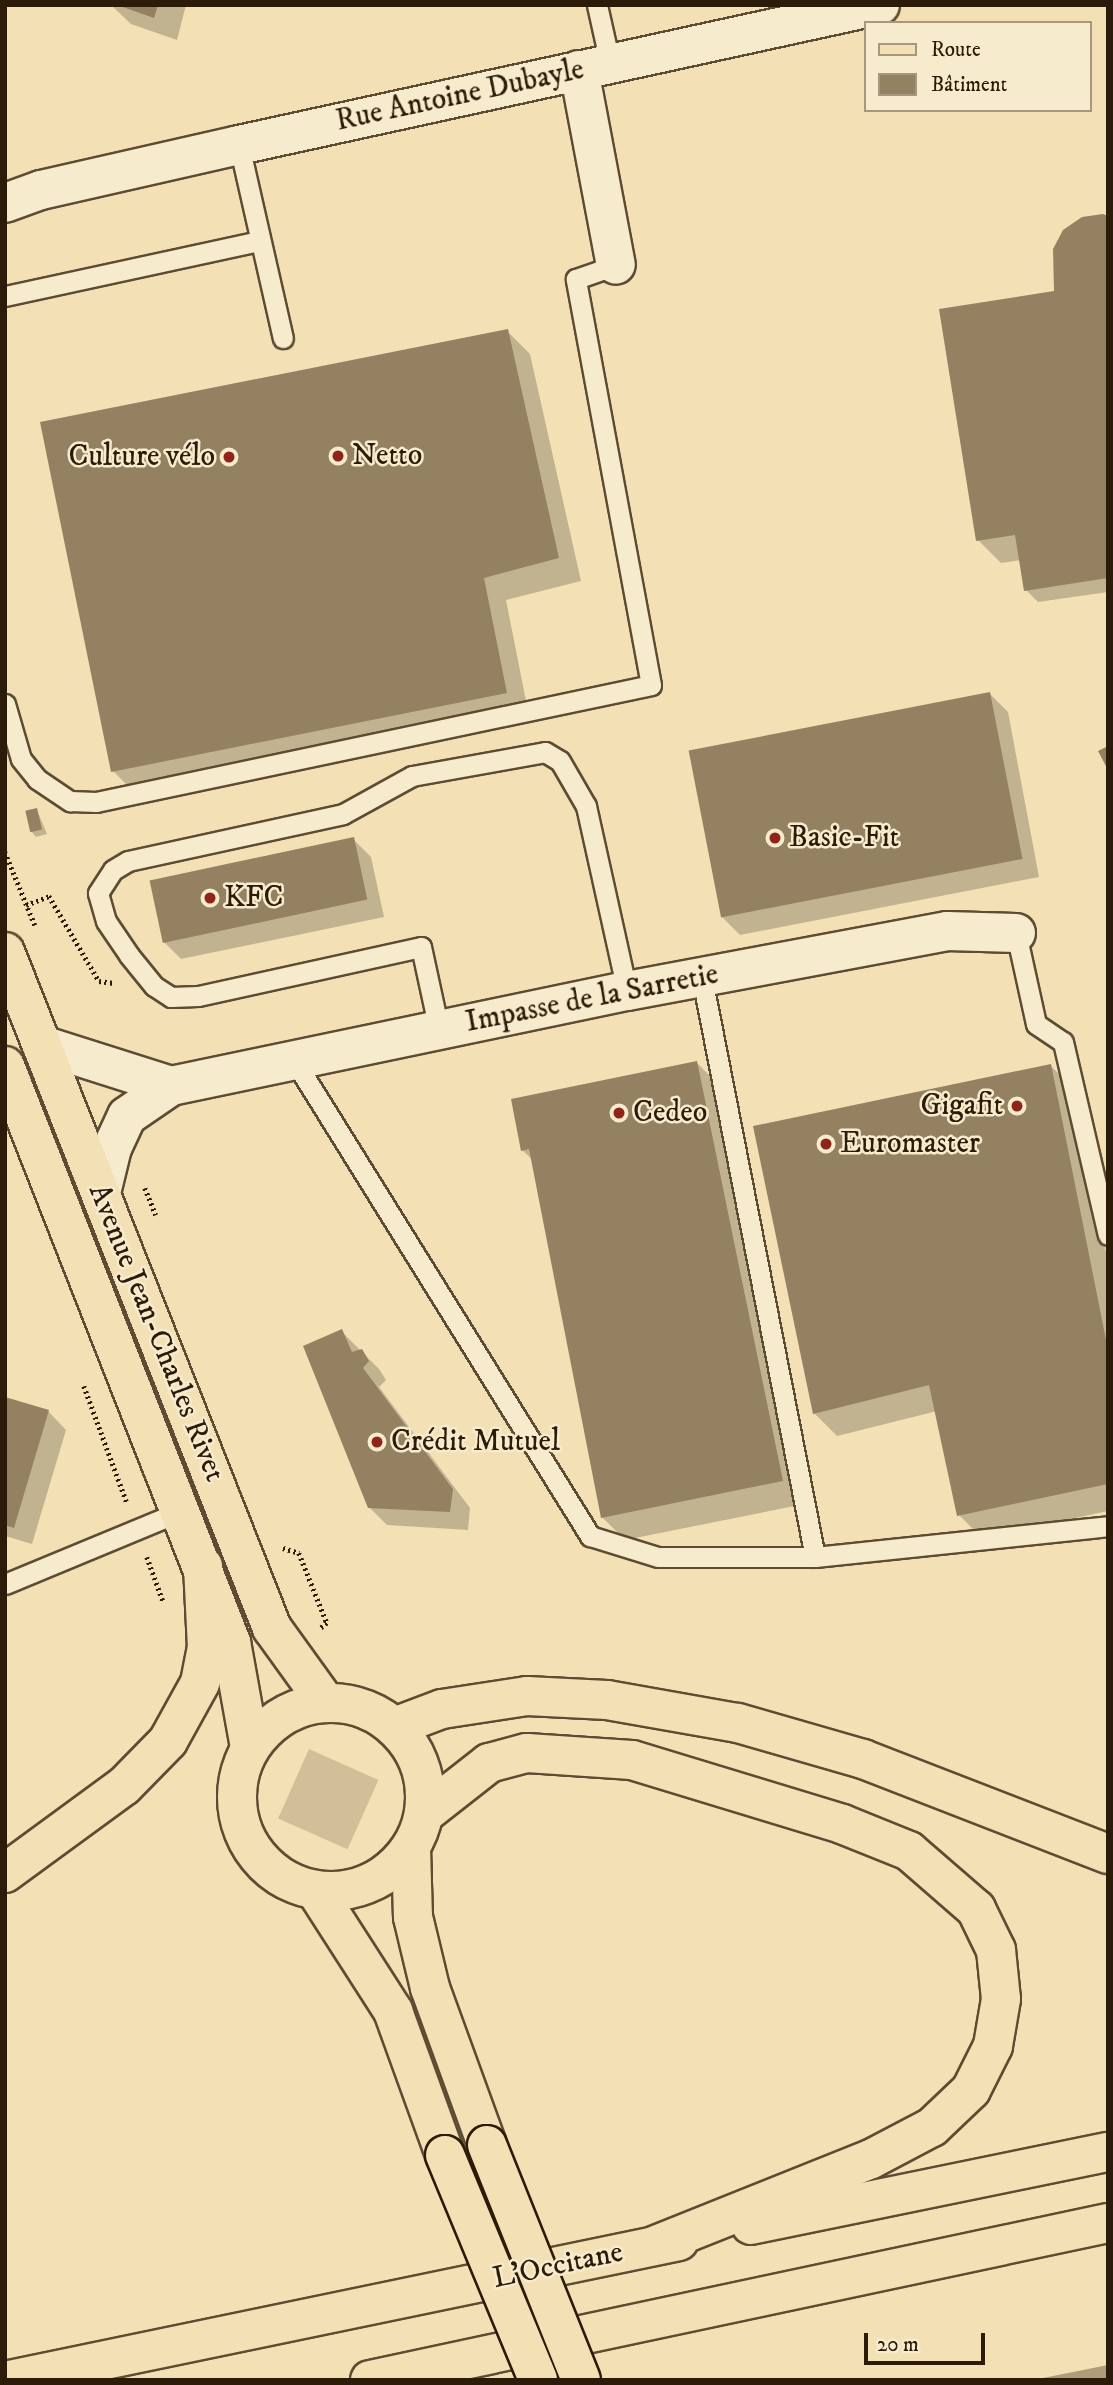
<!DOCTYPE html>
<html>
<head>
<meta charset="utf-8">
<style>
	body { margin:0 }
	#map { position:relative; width:1113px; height:2385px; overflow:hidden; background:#f3e0b4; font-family:"IM FELL DW Pica",serif }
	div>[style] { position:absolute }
	.green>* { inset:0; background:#d1bf97; transform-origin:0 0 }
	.water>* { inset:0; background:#af9d7a }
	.shadow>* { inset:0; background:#0003 }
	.building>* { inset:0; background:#938161; transform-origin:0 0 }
	.path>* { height:4.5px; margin-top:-2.25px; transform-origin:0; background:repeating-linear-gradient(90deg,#2b1b08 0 2px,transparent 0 5.5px) }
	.roads { filter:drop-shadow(2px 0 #5d4c33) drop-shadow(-2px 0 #5d4c33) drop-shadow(0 2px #5d4c33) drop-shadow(0 -2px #5d4c33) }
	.lane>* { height:19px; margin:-9.5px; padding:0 9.5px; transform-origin:9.5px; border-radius:9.5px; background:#f7ebce }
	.street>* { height:38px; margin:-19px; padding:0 19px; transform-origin:19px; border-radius:19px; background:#f7ebce }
	.secondary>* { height:38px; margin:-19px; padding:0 19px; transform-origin:19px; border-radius:19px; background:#f7ebce }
	.primary>* { height:38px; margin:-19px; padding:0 19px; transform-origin:19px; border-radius:19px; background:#f3e0b4 }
	.primary>.ring { margin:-19px; padding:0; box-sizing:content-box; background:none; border:38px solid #f3e0b4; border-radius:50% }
	.highway>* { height:38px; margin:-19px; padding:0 19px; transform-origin:19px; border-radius:19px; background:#f3e0b4 }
	.bridges { filter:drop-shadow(2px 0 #2b1b08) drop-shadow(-2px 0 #2b1b08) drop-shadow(0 2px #2b1b08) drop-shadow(0 -2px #2b1b08) }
	.primary-bridge>* { height:38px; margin:-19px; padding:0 19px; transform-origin:19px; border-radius:19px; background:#f3e0b4 }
	.dots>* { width:19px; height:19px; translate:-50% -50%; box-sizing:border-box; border:4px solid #f7ebce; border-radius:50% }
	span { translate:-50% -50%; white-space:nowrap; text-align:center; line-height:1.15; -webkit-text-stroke:5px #f7ebce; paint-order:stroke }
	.street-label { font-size:30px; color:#2b1b08 }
	.poi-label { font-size:30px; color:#2b1b08 }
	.left { translate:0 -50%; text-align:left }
	.right { translate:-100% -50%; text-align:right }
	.frame { position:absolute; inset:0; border:7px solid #2b1b08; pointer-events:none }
	.legend { position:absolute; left:864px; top:21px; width:228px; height:91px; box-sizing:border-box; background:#f7ebce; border:2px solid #a5987f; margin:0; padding:9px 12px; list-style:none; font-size:21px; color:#2b1b08 }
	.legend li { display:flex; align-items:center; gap:14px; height:35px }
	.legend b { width:35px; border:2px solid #a5987f }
	.scale { position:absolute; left:864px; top:2333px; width:121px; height:32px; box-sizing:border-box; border:4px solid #2b1b08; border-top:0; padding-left:9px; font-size:21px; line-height:24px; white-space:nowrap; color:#2b1b08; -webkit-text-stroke:5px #f7ebce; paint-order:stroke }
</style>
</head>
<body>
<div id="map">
	<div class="green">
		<div style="left:309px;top:1749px;width:76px;height:76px;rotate:24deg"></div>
	</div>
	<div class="water">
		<div style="clip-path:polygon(1108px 2365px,1108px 2380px,1033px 2380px)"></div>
	</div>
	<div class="shadow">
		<div style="clip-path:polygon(111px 5px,186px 5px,177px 40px,131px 24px)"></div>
		<div style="clip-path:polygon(1108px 218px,1108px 592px,1038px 602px,1026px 590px,1021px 560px,1001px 563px,978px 540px,1056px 292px,1055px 250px)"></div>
		<div style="clip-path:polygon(507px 331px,530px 354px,581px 581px,506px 600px,529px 716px,136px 794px,113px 771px)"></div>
		<div style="clip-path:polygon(990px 694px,1008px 712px,1039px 877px,740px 935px,722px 917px)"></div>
		<div style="clip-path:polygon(37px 810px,47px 834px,36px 837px,31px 831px)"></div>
		<div style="clip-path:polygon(353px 839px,371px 857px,384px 917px,181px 959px,163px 941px)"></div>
		<div style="clip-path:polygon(697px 1063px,720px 1086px,805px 1504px,625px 1540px,602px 1517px,534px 1161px,522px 1150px)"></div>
		<div style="clip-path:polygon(1050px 1065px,1073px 1088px,1108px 1262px,1108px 1511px,1000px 1534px,977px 1533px,959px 1515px,937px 1411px,837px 1436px,814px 1413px,755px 1127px)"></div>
		<div style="clip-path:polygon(341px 1331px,379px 1369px,386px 1380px,379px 1387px,470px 1508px,468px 1530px,387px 1525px,369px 1507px)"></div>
		<div style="clip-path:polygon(5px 1399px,48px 1411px,66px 1430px,32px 1544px,5px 1536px)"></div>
	</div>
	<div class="building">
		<div style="clip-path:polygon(117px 5px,158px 5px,154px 18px)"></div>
		<div style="clip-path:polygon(1103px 214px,1108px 216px,1108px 578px,1024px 591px,1015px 535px,976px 541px,939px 309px,1054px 291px,1053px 249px,1063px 230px,1082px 217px)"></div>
		<div style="clip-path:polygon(508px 329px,559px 558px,484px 578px,507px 693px,111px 772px,40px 422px)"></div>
		<div style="left:990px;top:692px;width:170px;height:307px;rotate:79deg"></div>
		<div style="clip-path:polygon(1108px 746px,1108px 770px,1098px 751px)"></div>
		<div style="left:37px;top:808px;width:22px;height:12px;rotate:77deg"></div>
		<div style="left:354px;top:837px;width:64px;height:209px;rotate:78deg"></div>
		<div style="clip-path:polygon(697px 1061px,783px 1481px,601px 1518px,529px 1149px,521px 1151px,511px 1099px)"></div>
		<div style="clip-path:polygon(1051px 1064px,1108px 1350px,1108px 1484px,957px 1516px,929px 1385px,813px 1414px,753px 1126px)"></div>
		<div style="clip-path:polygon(342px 1329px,352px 1352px,362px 1349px,369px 1361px,363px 1368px,453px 1489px,450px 1512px,368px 1508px,303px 1346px)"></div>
		<div style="clip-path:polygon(5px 1397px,49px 1410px,14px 1528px,5px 1525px)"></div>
	</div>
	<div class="path">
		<div style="left:5px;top:852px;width:79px;rotate:67.7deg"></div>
		<div style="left:26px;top:905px;width:25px;rotate:-21deg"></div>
		<div style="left:49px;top:896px;width:99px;rotate:59.5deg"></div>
		<div style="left:99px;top:981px;width:15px;rotate:8deg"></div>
		<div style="left:145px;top:1188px;width:29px;rotate:68deg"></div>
		<div style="left:84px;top:1386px;width:125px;rotate:69.8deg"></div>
		<div style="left:283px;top:1548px;width:17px;rotate:17deg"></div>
		<div style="left:299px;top:1553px;width:75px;rotate:68.2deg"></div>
		<div style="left:327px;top:1623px;width:8px;rotate:140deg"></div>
		<div style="left:147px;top:1557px;width:47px;rotate:70deg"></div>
	</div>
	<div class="roads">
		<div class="lane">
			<div style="left:597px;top:5px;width:59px;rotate:77.4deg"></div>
			<div style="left:239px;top:145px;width:198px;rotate:77.2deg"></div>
			<div style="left:5px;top:296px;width:261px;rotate:-12.2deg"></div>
			<div style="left:5px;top:704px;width:57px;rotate:73.8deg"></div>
			<div style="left:21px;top:759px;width:26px;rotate:51deg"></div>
			<div style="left:37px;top:779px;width:40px;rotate:34deg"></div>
			<div style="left:70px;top:801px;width:26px;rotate:2deg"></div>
			<div style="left:96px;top:802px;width:567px;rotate:-11.9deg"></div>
			<div style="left:651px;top:685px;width:413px;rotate:-100.5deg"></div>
			<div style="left:576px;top:279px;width:42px;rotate:-19.3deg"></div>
			<div style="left:1016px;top:933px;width:93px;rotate:77.6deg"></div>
			<div style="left:1036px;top:1024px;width:32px;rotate:34deg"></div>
			<div style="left:1063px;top:1042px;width:198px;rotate:76.9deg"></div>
			<div style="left:702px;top:978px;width:590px;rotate:78.96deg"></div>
			<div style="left:439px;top:1030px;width:85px;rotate:-102.2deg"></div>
			<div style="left:421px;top:947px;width:228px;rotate:167.6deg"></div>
			<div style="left:198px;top:996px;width:27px;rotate:178deg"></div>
			<div style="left:171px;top:997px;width:20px;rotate:-147deg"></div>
			<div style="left:154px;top:986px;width:40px;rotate:-129deg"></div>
			<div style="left:129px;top:955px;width:41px;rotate:-124.1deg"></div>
			<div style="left:106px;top:921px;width:29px;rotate:-106deg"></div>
			<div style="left:98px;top:893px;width:27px;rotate:-57deg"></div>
			<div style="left:113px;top:870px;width:17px;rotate:-31deg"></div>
			<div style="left:128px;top:861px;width:220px;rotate:-12.3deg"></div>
			<div style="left:343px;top:814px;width:79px;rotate:-28.8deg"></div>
			<div style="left:412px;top:776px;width:135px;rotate:-10.2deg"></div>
			<div style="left:545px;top:752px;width:17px;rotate:31deg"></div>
			<div style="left:560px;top:761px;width:52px;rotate:60deg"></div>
			<div style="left:586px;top:806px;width:189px;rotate:77.5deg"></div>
			<div style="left:294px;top:1060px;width:561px;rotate:58.12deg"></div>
			<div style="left:590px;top:1536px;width:71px;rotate:17.2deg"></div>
			<div style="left:658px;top:1557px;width:157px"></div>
			<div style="left:815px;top:1557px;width:295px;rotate:-6deg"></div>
			<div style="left:5px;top:1584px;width:191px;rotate:-22.5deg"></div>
		</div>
		<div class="street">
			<div style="left:579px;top:70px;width:198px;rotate:79.3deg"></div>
			<div style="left:42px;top:1045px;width:135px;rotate:17.6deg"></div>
			<div style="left:101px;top:1193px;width:46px;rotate:-76.3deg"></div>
			<div style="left:112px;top:1148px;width:35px;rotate:-65deg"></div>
			<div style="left:127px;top:1116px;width:53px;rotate:-34.3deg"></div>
			<div style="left:171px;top:1086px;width:466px;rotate:-11.8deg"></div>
			<div style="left:627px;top:991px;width:326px;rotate:-10.6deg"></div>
			<div style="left:947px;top:931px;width:69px;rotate:1.7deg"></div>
		</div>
		<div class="secondary">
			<div style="left:5px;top:203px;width:38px;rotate:-20deg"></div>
			<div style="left:41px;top:190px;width:203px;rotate:-12.8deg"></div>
			<div style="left:239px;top:145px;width:656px;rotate:-12.32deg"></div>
		</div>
		<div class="primary">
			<div style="left:5px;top:952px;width:727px;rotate:68.45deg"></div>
			<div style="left:272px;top:1628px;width:92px;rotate:54.2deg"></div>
			<div style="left:5px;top:1066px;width:619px;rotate:68.58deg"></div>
			<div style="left:231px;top:1642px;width:108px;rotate:79.8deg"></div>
			<div class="ring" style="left:237px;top:1703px;width:150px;height:150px"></div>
			<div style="left:411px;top:1847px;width:70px;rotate:88.4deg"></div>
			<div style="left:413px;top:1917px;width:73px;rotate:76.5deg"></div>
			<div style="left:430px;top:1988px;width:167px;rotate:70deg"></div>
			<div style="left:316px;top:1891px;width:143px;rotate:57.3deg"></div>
			<div style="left:393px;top:2011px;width:153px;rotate:70.1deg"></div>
		</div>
		<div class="highway">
			<div style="left:394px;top:1727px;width:51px;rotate:-20.6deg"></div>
			<div style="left:442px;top:1709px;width:86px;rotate:-8.7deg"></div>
			<div style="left:527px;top:1696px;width:80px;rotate:2.9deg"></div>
			<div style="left:607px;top:1700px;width:133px;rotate:10deg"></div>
			<div style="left:738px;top:1723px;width:130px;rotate:16.1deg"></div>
			<div style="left:863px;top:1759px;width:263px;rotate:21.2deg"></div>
			<div style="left:424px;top:1814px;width:83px;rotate:-38.1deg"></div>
			<div style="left:489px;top:1763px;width:39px;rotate:-15deg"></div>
			<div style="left:527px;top:1753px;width:105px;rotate:3.8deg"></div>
			<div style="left:632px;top:1760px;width:220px;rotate:16.9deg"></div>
			<div style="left:842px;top:1824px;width:72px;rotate:21.9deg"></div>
			<div style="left:909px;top:1851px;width:89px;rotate:40.9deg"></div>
			<div style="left:976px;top:1909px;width:46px;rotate:64deg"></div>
			<div style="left:996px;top:1950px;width:49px;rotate:84.2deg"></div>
			<div style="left:1001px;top:1999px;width:48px;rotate:99.7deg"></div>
			<div style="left:993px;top:2046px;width:49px;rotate:116.6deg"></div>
			<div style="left:971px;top:2090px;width:54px;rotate:136.5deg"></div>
			<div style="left:932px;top:2127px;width:69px;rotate:152.3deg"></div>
			<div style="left:871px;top:2159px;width:232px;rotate:158.2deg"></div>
			<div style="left:5px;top:1873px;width:147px;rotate:-36.2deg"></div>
			<div style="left:124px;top:1786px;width:63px;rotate:-45.6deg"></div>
			<div style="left:168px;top:1741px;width:66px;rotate:-61.1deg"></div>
			<div style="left:200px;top:1683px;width:36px;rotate:-79deg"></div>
			<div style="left:207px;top:1648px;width:82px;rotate:-92.8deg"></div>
			<div style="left:751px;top:2225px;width:364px;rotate:-11.6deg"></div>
			<div style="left:9px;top:2380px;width:684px;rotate:-11.72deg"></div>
			<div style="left:370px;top:2380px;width:755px;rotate:-12.01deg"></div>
		</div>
	</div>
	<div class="bridges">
		<div class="primary-bridge">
			<div style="left:487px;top:2145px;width:253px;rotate:68.2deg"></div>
			<div style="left:445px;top:2155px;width:243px;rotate:67.5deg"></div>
		</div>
	</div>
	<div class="dots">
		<div style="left:338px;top:456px;background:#8f2418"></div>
		<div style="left:229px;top:457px;background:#8f2418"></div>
		<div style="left:775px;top:838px;background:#8f2418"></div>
		<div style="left:210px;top:898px;background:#8f2418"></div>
		<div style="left:1017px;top:1106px;background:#8f2418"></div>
		<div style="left:619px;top:1113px;background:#8f2418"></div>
		<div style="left:826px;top:1144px;background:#8f2418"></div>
		<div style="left:377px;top:1442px;background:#8f2418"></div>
	</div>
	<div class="street-label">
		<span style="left:460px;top:96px;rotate:-12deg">Rue Antoine Dubayle</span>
		<span style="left:592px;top:999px;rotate:-11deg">Impasse de la Sarretie</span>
		<span style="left:156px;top:1333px;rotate:68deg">Avenue Jean-Charles Rivet</span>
		<span style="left:558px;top:2266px;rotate:-12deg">L'Occitane</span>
	</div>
	<div class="poi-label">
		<span class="left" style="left:352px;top:456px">Netto</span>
		<span class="right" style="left:215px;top:457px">Culture vélo</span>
		<span class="left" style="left:789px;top:838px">Basic-Fit</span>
		<span class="left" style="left:224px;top:898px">KFC</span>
		<span class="right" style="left:1003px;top:1106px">Gigafit</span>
		<span class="left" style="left:633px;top:1113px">Cedeo</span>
		<span class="left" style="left:840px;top:1144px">Euromaster</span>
		<span class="left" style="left:391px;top:1442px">Crédit Mutuel</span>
	</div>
	<div class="frame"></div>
	<ul class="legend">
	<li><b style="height:9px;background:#f3e0b4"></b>Route</li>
	<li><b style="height:19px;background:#938161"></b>Bâtiment</li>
	</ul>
	<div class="scale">20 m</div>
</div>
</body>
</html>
